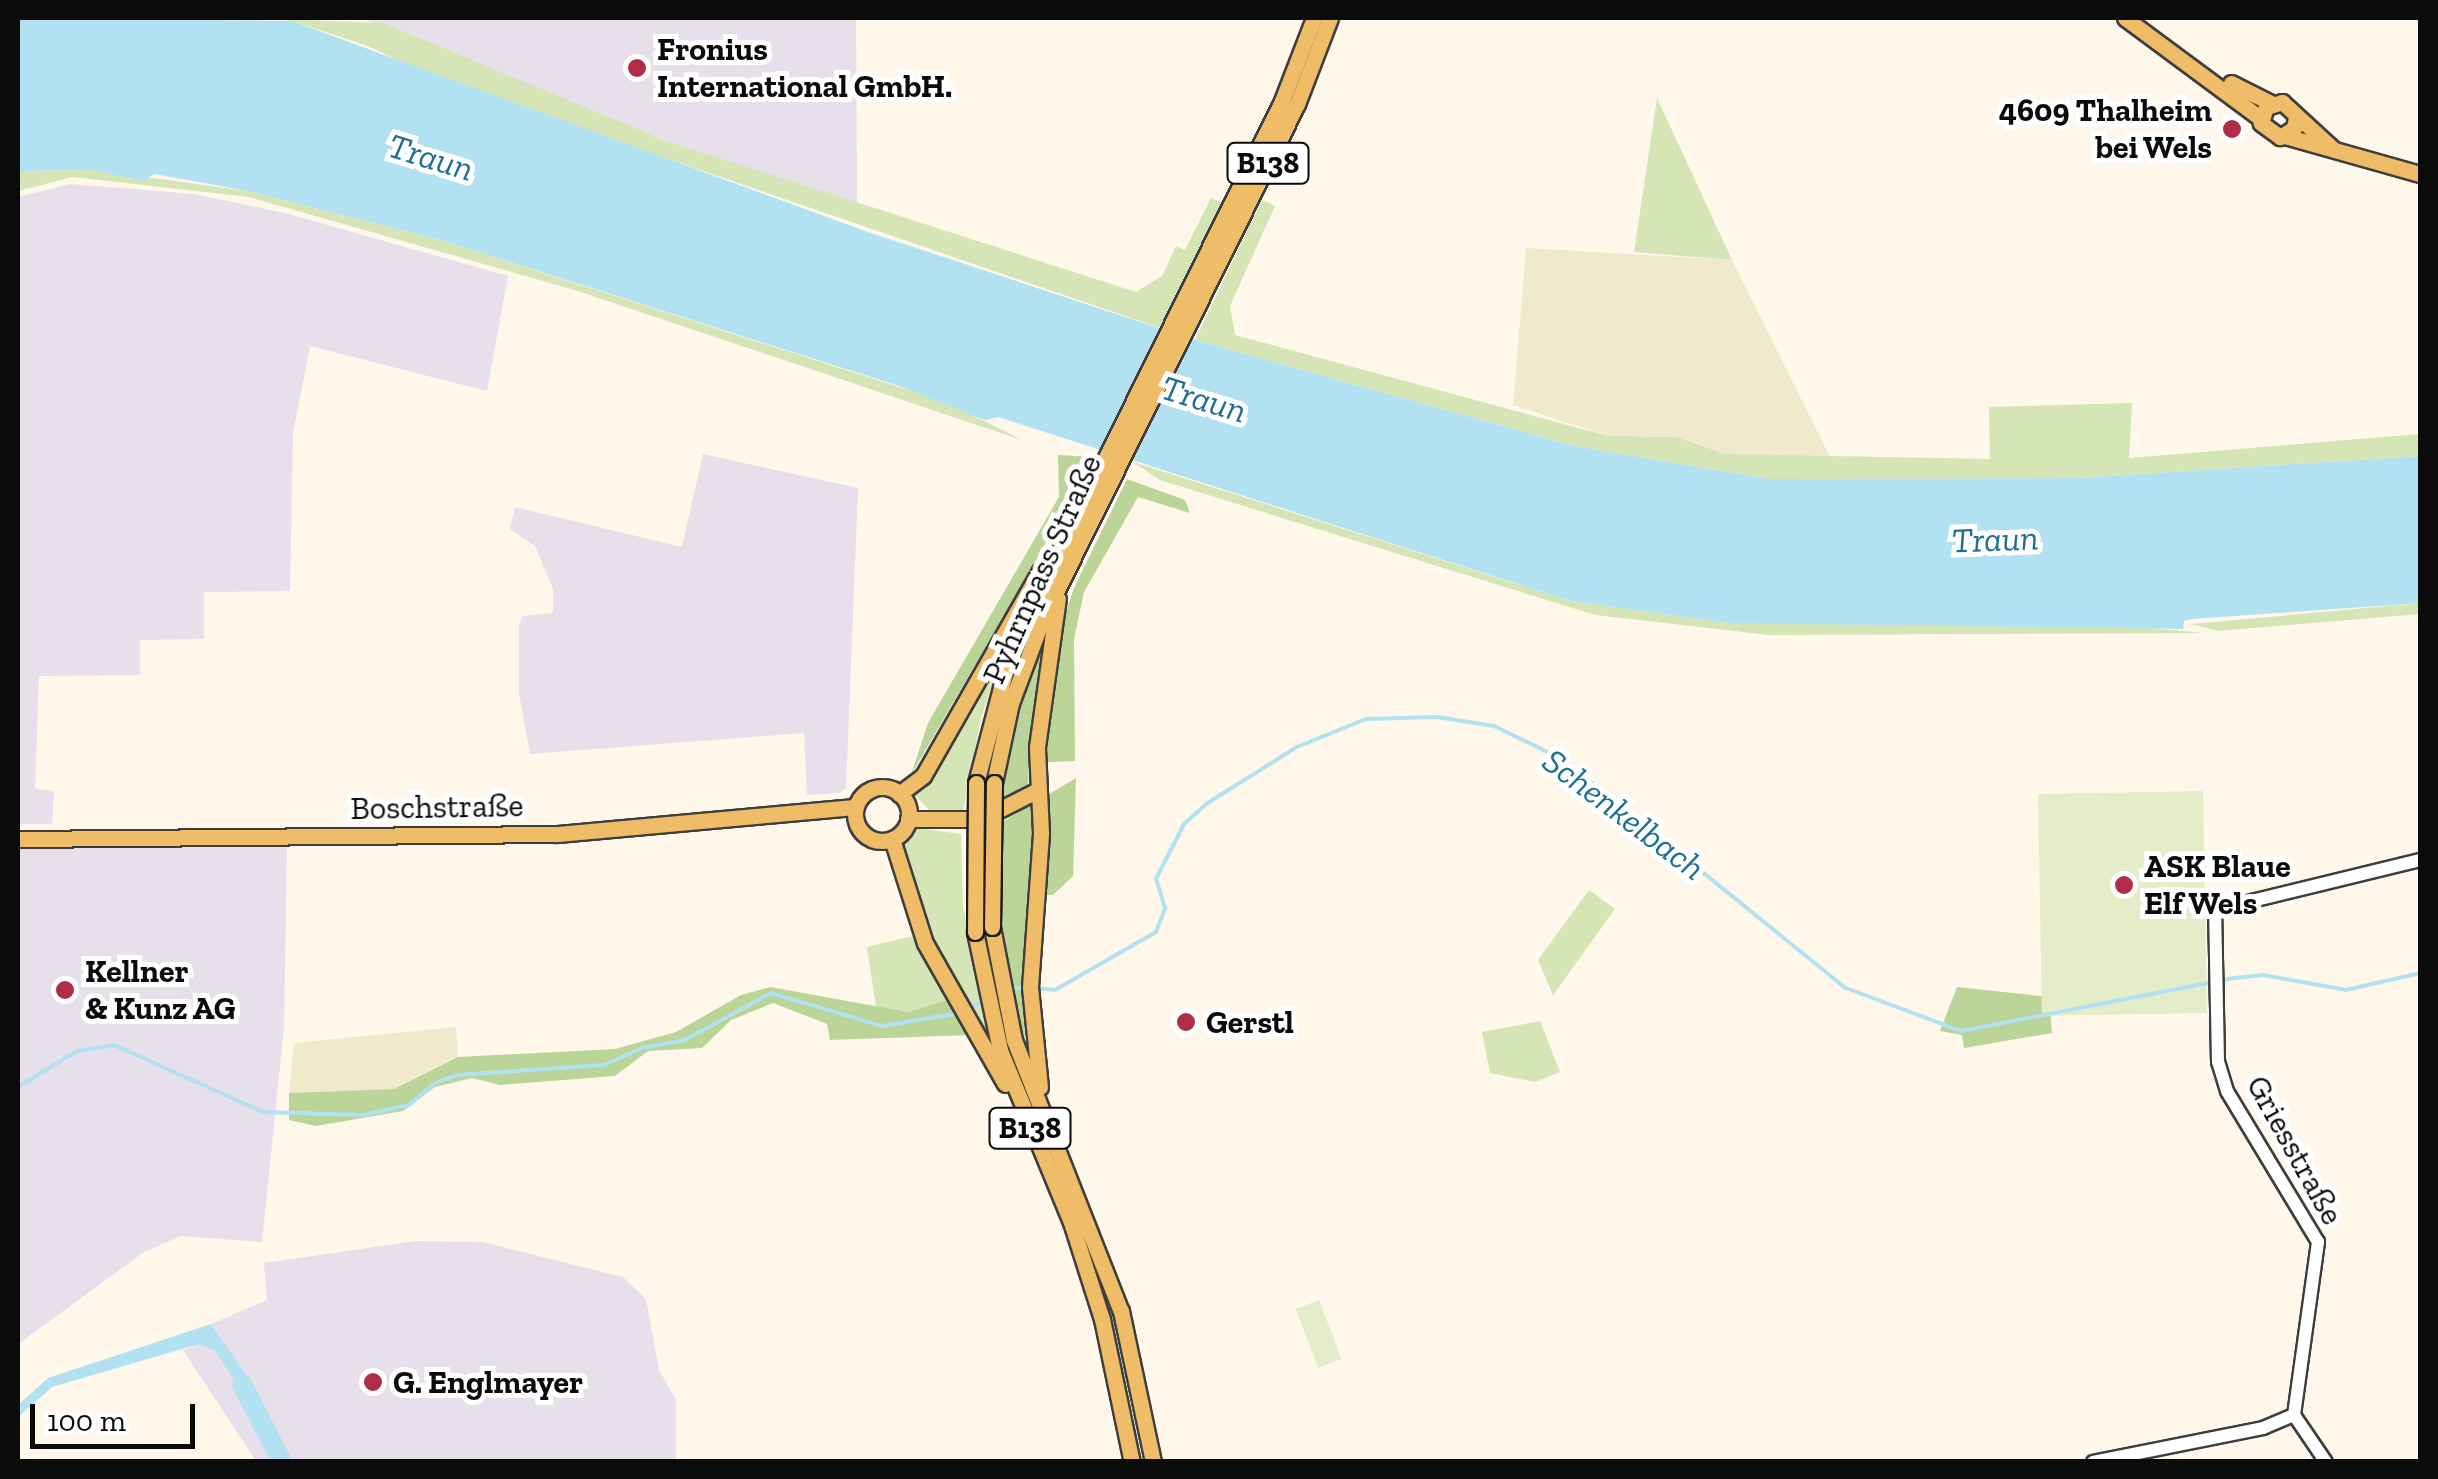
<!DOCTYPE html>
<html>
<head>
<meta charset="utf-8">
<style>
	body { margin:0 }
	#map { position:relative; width:2438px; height:1479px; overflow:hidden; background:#fef7ea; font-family:"Zilla Slab",serif }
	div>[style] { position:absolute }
	.industrial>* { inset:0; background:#e7dfe9 }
	.farmland>* { inset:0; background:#f1e9cc }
	.green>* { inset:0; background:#d5e5b6 }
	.forest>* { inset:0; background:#bbd497 }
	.pitch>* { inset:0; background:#e5edc8; transform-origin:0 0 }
	.water>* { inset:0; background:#b2e2f1 }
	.stream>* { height:4px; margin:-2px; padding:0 2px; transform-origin:2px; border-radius:2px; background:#b2e2f1 }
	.river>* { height:20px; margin:-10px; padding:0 10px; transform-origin:10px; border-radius:10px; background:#b2e2f1 }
	.roads { filter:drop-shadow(2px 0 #3e3e3e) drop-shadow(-2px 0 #3e3e3e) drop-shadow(0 2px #3e3e3e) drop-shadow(0 -2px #3e3e3e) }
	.minor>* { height:12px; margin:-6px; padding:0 6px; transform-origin:6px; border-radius:6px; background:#fff }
	.major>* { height:15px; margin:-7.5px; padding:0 7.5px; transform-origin:7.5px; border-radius:7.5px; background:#efbc68 }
	.major>.ring { margin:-7.5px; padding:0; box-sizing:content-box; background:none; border:15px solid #efbc68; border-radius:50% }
	.bridges { filter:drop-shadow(2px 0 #1c1c1c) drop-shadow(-2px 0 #1c1c1c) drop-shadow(0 2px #1c1c1c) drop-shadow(0 -2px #1c1c1c) }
	.major-bridge>* { height:15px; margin:-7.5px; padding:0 7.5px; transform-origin:7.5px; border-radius:7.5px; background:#efbc68 }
	.dots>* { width:28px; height:28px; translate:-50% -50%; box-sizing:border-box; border:5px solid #fff; border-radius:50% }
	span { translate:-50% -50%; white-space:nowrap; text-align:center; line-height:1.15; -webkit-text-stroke:10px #fff; paint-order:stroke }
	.shield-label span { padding:2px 8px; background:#fff; border:2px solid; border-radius:8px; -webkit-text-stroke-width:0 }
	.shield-label { font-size:30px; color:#0b0b0b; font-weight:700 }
	.poi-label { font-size:32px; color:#0b0b0b; font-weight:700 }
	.left { translate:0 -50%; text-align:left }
	.right { translate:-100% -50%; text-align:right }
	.street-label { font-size:32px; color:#0b0b0b }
	.water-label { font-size:35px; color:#1e6f92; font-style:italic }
	.frame { position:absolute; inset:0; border:20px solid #0b0b0b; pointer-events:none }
	.scale { position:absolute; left:30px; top:1404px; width:165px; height:45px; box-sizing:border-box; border:5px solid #0b0b0b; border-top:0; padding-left:12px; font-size:30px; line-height:35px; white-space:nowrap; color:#0b0b0b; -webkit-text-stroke:8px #fff; paint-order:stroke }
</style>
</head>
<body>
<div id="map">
	<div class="industrial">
		<div style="clip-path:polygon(361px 18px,856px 18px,857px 205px,666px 141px)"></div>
		<div style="clip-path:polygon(71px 184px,194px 194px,285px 213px,508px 276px,487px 391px,310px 346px,293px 433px,290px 591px,204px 592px,204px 639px,140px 640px,140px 675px,39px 676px,35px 789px,54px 791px,52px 824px,18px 824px,18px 197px)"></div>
		<div style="clip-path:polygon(703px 454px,858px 488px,846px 788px,840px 793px,807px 795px,804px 733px,530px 754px,519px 693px,519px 626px,522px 616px,553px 613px,553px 589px,535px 546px,510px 529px,515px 507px,682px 547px)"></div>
		<div style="clip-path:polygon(287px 845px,284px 1027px,262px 1242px,181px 1236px,144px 1252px,18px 1344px,18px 849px)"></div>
		<div style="clip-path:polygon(416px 1241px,483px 1242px,623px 1277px,646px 1299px,659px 1370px,676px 1400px,676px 1461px,290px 1461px,250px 1380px,211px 1324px,267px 1300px,264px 1263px)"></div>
		<div style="clip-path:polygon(199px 1344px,214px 1349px,254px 1408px,276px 1461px,256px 1461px,183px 1350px)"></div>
	</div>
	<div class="farmland">
		<div style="clip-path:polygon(1526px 248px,1732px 260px,1830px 457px,1725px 454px,1677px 437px,1608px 436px,1513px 405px)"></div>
		<div style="clip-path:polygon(456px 1027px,458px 1057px,395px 1089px,289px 1093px,294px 1043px)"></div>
	</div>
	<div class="green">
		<div style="clip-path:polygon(257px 18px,383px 23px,666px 141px,1136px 292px,1162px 276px,1176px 246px,1185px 250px,1211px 198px,1223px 203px,1160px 328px,444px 82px,368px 46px,292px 21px)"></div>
		<div style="clip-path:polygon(1657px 98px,1732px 260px,1634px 252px)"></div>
		<div style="clip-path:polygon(93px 170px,248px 191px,441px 240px,949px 403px,1022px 440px,578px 291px,249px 197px,73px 177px,18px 191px,18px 171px)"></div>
		<div style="clip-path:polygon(1262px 200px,1275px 206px,1230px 306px,1235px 335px,1608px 436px,1677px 437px,1725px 454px,1990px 459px,1989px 407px,2132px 403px,2129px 458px,2420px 434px,2420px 456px,2078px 478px,1769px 479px,1574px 446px,1195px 340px)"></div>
		<div style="clip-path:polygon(1133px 462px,1571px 601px,1729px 623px,2114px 625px,2204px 633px,1769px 635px,1595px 615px,1160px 480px)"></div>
		<div style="clip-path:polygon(2420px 603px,2420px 614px,2218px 631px,2192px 624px)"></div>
		<div style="clip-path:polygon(1004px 648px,981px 718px,963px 811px,929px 810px,912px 792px)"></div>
		<div style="clip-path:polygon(918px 828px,961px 834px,963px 907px,991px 1042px,919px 917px,898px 841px)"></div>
		<div style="clip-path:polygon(1589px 890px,1615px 909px,1553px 995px,1538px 960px)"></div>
		<div style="clip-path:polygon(912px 936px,950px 999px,908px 1012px,876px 1007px,867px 947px)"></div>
		<div style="clip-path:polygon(1540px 1021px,1560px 1072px,1535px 1082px,1490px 1073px,1482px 1032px)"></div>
	</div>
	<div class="forest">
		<div style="clip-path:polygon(1058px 455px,1096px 457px,911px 775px,928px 723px,1059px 497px)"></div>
		<div style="clip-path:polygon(1127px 479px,1185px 500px,1190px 513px,1138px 497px,1084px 592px,1074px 639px,1075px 761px,1029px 763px,1028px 785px,1001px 799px,1029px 668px,1045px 633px,1058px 637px,1074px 588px)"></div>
		<div style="clip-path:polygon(1076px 778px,1073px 876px,1053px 895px,1030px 895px,1024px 1050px,1002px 944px,999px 824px)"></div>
		<div style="clip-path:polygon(770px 987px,908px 1012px,950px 999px,971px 1035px,830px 1040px,827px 1024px,773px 1003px,731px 1020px,702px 1048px,648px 1051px,615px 1076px,500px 1085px,472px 1078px,435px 1087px,403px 1111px,316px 1126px,289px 1120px,289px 1093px,394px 1089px,458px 1057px,615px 1049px,676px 1032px,741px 995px)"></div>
		<div style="clip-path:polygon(1957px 987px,2049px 997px,2052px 1033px,1964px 1048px,1962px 1035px,1940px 1031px)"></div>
	</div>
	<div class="pitch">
		<div style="left:2203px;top:791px;width:222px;height:165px;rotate:89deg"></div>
		<div style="left:1319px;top:1300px;width:63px;height:25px;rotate:69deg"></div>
	</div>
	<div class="water">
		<div style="clip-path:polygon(18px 18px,292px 21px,865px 231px,1195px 340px,1574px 446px,1769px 479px,2078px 478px,2420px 456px,2420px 603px,2192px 619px,2184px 621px,2183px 629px,1729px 623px,1571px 601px,998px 417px,985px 420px,899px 386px,441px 240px,248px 191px,154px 174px,143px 181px,93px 170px,18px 171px)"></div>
		<div style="clip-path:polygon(211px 1324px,250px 1380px,290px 1461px,276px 1461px,254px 1408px,214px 1350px,199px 1344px,52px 1387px,18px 1417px,18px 1405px,48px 1378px)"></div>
	</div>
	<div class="stream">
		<div style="left:1037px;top:988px;width:18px;rotate:6deg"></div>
		<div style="left:1055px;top:990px;width:116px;rotate:-29.9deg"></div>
		<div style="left:1156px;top:932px;width:26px;rotate:-69deg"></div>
		<div style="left:1165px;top:908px;width:30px;rotate:-107deg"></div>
		<div style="left:1156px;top:879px;width:62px;rotate:-63deg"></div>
		<div style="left:1184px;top:824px;width:30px;rotate:-42deg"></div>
		<div style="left:1206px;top:804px;width:107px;rotate:-32.1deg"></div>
		<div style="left:1297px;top:747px;width:74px;rotate:-22.1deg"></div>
		<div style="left:1366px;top:719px;width:71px;rotate:-1.6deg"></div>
		<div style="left:1437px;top:717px;width:58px;rotate:9deg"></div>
		<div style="left:1494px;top:726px;width:78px;rotate:25.9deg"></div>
		<div style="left:1564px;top:760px;width:363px;rotate:39deg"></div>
		<div style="left:1846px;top:988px;width:123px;rotate:20.5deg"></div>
		<div style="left:1961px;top:1031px;width:278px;rotate:-11deg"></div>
		<div style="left:2234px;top:978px;width:29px;rotate:-6deg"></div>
		<div style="left:2263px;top:975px;width:84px;rotate:10.2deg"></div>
		<div style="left:2346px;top:990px;width:76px;rotate:-12.9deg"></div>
		<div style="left:1008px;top:989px;width:20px;rotate:-6deg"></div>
		<div style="left:967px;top:1009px;width:21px;rotate:-25deg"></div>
		<div style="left:18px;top:1087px;width:69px;rotate:-31.4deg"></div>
		<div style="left:77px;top:1051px;width:37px;rotate:-9deg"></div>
		<div style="left:114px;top:1045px;width:163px;rotate:24.2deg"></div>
		<div style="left:263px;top:1112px;width:100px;rotate:1.7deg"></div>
		<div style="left:363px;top:1115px;width:47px;rotate:-12.3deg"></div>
		<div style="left:409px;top:1105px;width:34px;rotate:-40deg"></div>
		<div style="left:435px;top:1083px;width:23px;rotate:-20deg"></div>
		<div style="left:457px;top:1075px;width:147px;rotate:-3.9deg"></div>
		<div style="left:604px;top:1065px;width:42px;rotate:-24.1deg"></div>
		<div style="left:642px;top:1048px;width:44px;rotate:-10.5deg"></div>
		<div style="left:685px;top:1040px;width:98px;rotate:-28.7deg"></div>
		<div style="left:771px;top:993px;width:116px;rotate:16.6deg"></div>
		<div style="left:882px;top:1026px;width:78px;rotate:-9.6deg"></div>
	</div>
	<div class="river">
		<div style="left:242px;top:1384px;width:88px;rotate:62.9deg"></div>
	</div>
	<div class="roads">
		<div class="minor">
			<div style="left:2294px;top:1415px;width:175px;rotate:-82.1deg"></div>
			<div style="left:2318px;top:1242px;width:176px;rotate:-121.1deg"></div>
			<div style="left:2227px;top:1091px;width:30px;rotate:-107deg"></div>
			<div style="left:2218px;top:1062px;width:152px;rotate:-91.1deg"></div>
			<div style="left:2215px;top:910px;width:211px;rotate:-13.7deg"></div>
			<div style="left:2294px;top:1415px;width:57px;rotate:55.8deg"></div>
			<div style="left:2093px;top:1462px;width:173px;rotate:-11.3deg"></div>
			<div style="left:2263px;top:1428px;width:34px;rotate:-23deg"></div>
		</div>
		<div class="major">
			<div style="left:2125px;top:18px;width:168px;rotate:36.5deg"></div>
			<div style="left:2231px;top:83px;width:45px;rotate:26.6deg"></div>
			<div style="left:2296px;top:117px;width:11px;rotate:100deg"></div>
			<div style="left:2294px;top:128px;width:17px;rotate:147deg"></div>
			<div style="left:2280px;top:137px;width:24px;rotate:-144deg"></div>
			<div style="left:2261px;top:123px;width:17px;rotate:-73deg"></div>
			<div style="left:2266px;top:107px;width:17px;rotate:-17deg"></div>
			<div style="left:2282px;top:102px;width:68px;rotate:42.6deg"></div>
			<div style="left:2285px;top:136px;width:140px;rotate:15.7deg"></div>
			<div style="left:976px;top:783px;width:138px;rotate:-75.3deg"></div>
			<div style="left:1011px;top:650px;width:612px;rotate:-63.73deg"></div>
			<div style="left:1282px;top:101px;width:89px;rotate:-68.9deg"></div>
			<div style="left:994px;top:783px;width:82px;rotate:-78deg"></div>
			<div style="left:1011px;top:703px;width:89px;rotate:-69.5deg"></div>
			<div style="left:1042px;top:620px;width:576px;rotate:-63.7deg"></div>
			<div style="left:1297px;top:104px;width:92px;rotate:-69deg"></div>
			<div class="ring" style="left:855px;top:787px;width:39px;height:39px"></div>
			<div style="left:899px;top:794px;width:30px;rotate:-37deg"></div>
			<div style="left:923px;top:776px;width:236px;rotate:-60.3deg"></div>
			<div style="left:908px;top:819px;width:73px"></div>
			<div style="left:981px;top:819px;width:64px;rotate:-27deg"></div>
			<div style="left:18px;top:839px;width:539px;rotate:-0.53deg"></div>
			<div style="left:557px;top:834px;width:299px;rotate:-5.2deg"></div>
			<div style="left:892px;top:839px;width:109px;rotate:72.4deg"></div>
			<div style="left:925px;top:943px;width:162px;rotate:60.4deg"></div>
			<div style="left:992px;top:927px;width:115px;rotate:79deg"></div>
			<div style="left:1014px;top:1040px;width:291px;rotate:68.5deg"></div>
			<div style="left:1121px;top:1311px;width:154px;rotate:78deg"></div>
			<div style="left:975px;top:932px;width:121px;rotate:78deg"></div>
			<div style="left:1000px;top:1050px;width:186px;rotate:67.6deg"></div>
			<div style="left:1071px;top:1222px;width:102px;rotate:72.3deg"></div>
			<div style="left:1102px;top:1319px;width:146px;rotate:78.2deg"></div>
			<div style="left:1040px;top:1087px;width:100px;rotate:-95.7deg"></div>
			<div style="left:1030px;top:987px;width:154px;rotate:-85.9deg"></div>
			<div style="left:1041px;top:833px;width:86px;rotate:-92.7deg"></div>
			<div style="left:1037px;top:747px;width:150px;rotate:-82deg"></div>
		</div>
	</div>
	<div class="bridges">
		<div class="major-bridge">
			<div style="left:992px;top:927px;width:144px;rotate:-89.2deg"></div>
			<div style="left:975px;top:932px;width:149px;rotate:-89.6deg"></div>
		</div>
	</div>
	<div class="dots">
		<div style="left:637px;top:68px;background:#b02d45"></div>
		<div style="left:2232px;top:129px;background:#b02d45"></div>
		<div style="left:2124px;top:885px;background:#b02d45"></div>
		<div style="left:65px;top:990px;background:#b02d45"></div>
		<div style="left:1186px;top:1022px;background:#b02d45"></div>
		<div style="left:373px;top:1382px;background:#b02d45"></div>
	</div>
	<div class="shield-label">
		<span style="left:1268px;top:163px">B138</span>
		<span style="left:1030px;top:1128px">B138</span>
	</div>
	<div class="poi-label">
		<span class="left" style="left:657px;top:68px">Fronius<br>International GmbH.</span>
		<span class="right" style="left:2212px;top:129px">4609 Thalheim<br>bei Wels</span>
		<span class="left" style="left:2144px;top:885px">ASK Blaue<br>Elf Wels</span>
		<span class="left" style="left:85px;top:990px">Kellner<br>&amp; Kunz AG</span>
		<span class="left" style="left:1206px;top:1022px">Gerstl</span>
		<span class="left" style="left:393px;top:1382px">G. Englmayer</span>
	</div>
	<div class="street-label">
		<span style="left:1042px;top:569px;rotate:-66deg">Pyhrnpass Straße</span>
		<span style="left:437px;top:807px;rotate:-1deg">Boschstraße</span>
		<span style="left:2295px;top:1150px;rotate:61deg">Griesstraße</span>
	</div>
	<div class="water-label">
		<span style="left:431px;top:157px;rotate:17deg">Traun</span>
		<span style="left:1204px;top:399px;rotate:17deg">Traun</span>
		<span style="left:1995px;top:539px;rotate:-2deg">Traun</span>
		<span style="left:1624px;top:814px;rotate:37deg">Schenkelbach</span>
	</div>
	<div class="frame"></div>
	<div class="scale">100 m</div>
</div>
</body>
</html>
